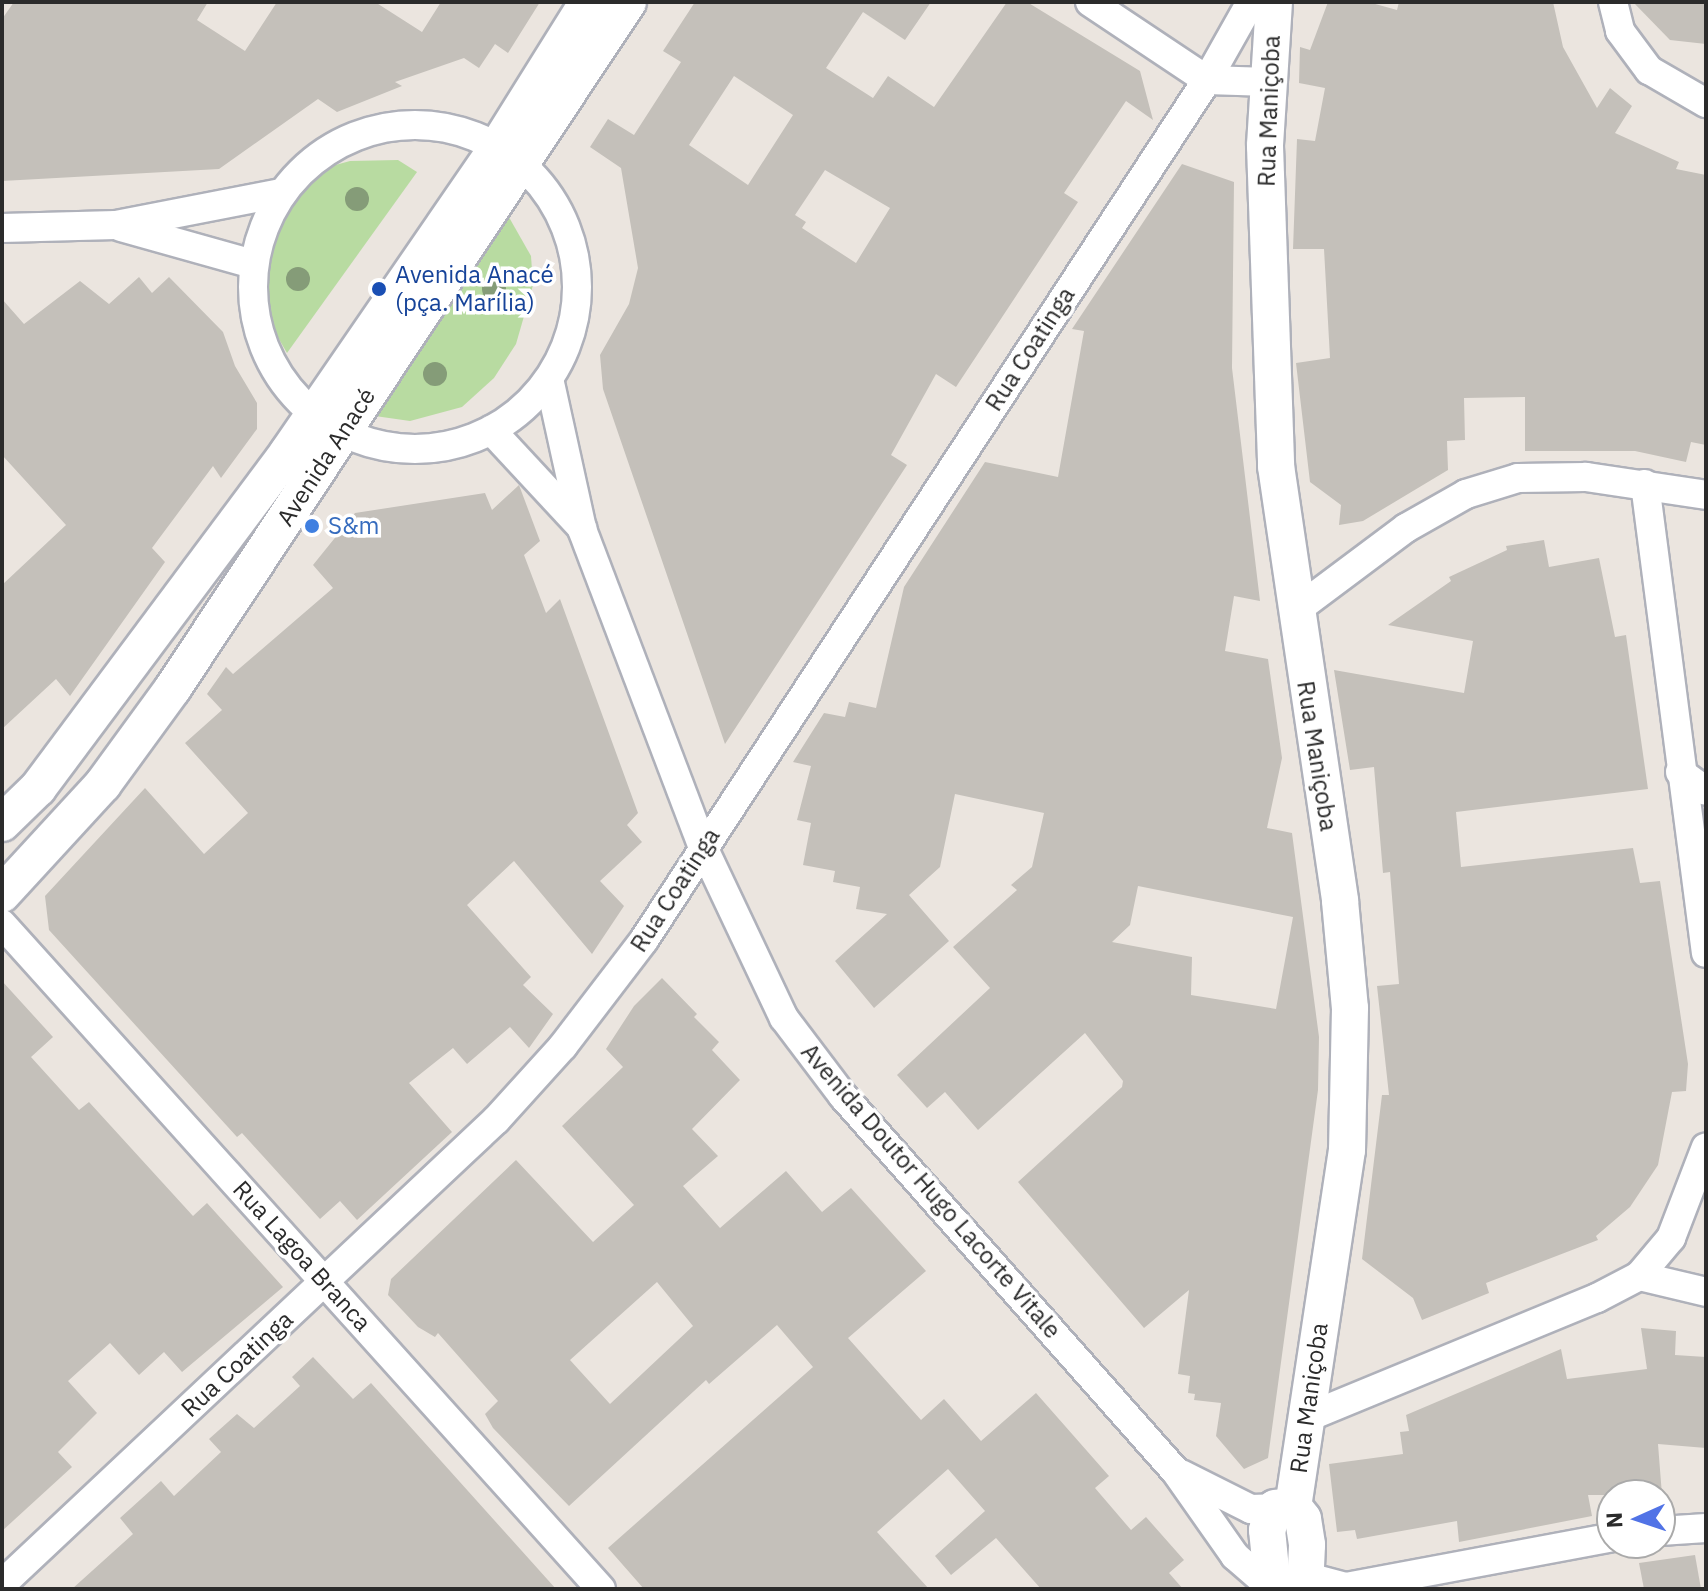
<!DOCTYPE html>
<html>
<head>
<meta charset="utf-8">
<style>
	body { margin:0 }
	#map { position:relative; width:1708px; height:1591px; overflow:hidden; background:#ebe5df; font-family:"IBM Plex Sans",sans-serif }
	div>[style] { position:absolute }
	.green>* { inset:0; background:#b8dba1 }
	.building>* { inset:0; background:#c4c0ba }
	.roads { filter:drop-shadow(2px 0 #afb1ba) drop-shadow(-2px 0 #afb1ba) drop-shadow(0 2px #afb1ba) drop-shadow(0 -2px #afb1ba) }
	.minor>* { height:28px; margin:-14px; padding:0 14px; transform-origin:14px; border-radius:14px; background:#fff }
	.minor>.ring { margin:-14px; padding:0; box-sizing:content-box; background:none; border:28px solid #fff; border-radius:50% }
	.tertiary>* { height:36px; margin:-18px; padding:0 18px; transform-origin:18px; border-radius:18px; background:#fff }
	.trees>* { width:24px; height:24px; margin:-12px; border-radius:50%; background:#859c78 }
	.dots>* { width:22px; height:22px; translate:-50% -50%; box-sizing:border-box; border:4px solid #fff; border-radius:50% }
	span { translate:-50% -50%; white-space:nowrap; text-align:center; line-height:1.15; -webkit-text-stroke:7px #fff; paint-order:stroke }
	.street-label { font-size:24px; color:#2b2b2b }
	.transit-label { font-size:24px; color:#164399 }
	.left { translate:0 -50%; text-align:left }
	.shop-label { font-size:24px; color:#366cbe }
	.frame { position:absolute; inset:0; border:4px solid #2b2b2b; pointer-events:none }
	.north { position:absolute; left:1596px; top:1479px; width:80px; height:80px; box-sizing:border-box; background:#fff; border:2px solid #aaa; border-radius:50%; rotate:267deg; font-size:22px; font-weight:700; line-height:32px; text-align:center; color:#2b2b2b }
	.north::after { content:''; display:block; margin:auto; width:28px; height:36px; background:#5173e6; clip-path:polygon(50% 0,100% 100%,50% 72%,0 100%) }
</style>
</head>
<body>
<div id="map">
	<div class="green">
		<div style="clip-path:polygon(398px 160px,417px 172px,287px 353px,258px 303px,253px 269px,276px 215px,295px 189px,321px 169px,350px 161px)"></div>
		<div style="clip-path:polygon(502px 205px,531px 256px,533px 285px,516px 344px,494px 378px,462px 407px,410px 421px,361px 414px)"></div>
	</div>
	<div class="building">
		<div style="clip-path:polygon(14px 2px,208px 2px,197px 20px,245px 51px,277px 2px,375px 2px,422px 32px,441px 2px,540px 2px,508px 53px,495px 44px,479px 68px,464px 58px,395px 82px,402px 86px,337px 112px,318px 99px,219px 169px,2px 181px,2px 19px)"></div>
		<div style="clip-path:polygon(evenodd,695px 2px,931px 2px,905px 40px,863px 12px,826px 68px,873px 98px,888px 76px,934px 107px,1007px 2px,1027px 2px,1140px 71px,1153px 120px,1126px 101px,1064px 193px,1078px 202px,956px 387px,936px 374px,891px 455px,907px 465px,725px 744px,603px 389px,600px 355px,629px 304px,638px 268px,621px 168px,590px 147px,608px 119px,634px 135px,681px 62px,663px 51px,695px 2px,734px 76px,793px 115px,748px 185px,689px 145px,734px 76px,695px 2px,825px 170px,890px 208px,856px 263px,802px 228px,806px 222px,795px 215px,825px 170px)"></div>
		<div style="clip-path:polygon(1328px 2px,1368px 2px,1397px 10px,1399px 2px,1553px 2px,1563px 47px,1597px 108px,1610px 88px,1632px 106px,1615px 133px,1679px 162px,1676px 169px,1706px 175px,1706px 445px,1691px 442px,1686px 462px,1635px 451px,1525px 451px,1525px 397px,1464px 398px,1465px 440px,1447px 441px,1448px 470px,1363px 521px,1339px 525px,1341px 505px,1310px 482px,1296px 363px,1330px 358px,1324px 249px,1293px 249px,1297px 139px,1315px 141px,1325px 88px,1299px 83px,1300px 47px,1310px 50px)"></div>
		<div style="clip-path:polygon(1633px 2px,1706px 2px,1706px 44px,1670px 40px)"></div>
		<div style="clip-path:polygon(evenodd,1182px 164px,1234px 182px,1232px 368px,1260px 601px,1234px 596px,1225px 651px,1268px 659px,1282px 758px,1267px 828px,1292px 833px,1319px 1037px,1318px 1090px,1268px 1458px,1244px 1469px,1216px 1436px,1221px 1403px,1194px 1400px,1195px 1394px,1188px 1393px,1190px 1376px,1178px 1374px,1189px 1290px,1144px 1328px,1018px 1182px,1122px 1087px,1123px 1081px,1085px 1033px,978px 1130px,945px 1092px,927px 1108px,897px 1075px,990px 988px,953px 947px,1017px 890px,1011px 885px,1032px 867px,1044px 813px,955px 794px,940px 867px,909px 895px,949px 941px,874px 1008px,835px 961px,887px 914px,856px 909px,860px 887px,833px 882px,835px 871px,803px 865px,811px 823px,797px 820px,811px 766px,793px 762px,824px 713px,845px 717px,849px 702px,876px 708px,904px 587px,985px 462px,1058px 477px,1084px 331px,1072px 329px,1182px 164px,1138px 886px,1293px 917px,1276px 1009px,1191px 995px,1192px 957px,1112px 942px,1130px 925px,1138px 886px)"></div>
		<div style="clip-path:polygon(139px 277px,152px 293px,169px 277px,223px 332px,235px 366px,257px 403px,257px 429px,221px 478px,213px 466px,152px 548px,165px 562px,70px 696px,56px 679px,2px 729px,2px 585px,66px 525px,2px 455px,2px 299px,24px 324px,80px 281px,109px 304px)"></div>
		<div style="clip-path:polygon(519px 485px,540px 541px,524px 555px,546px 613px,560px 599px,638px 813px,627px 825px,642px 842px,600px 881px,624px 906px,592px 954px,514px 861px,467px 905px,531px 977px,523px 985px,553px 1014px,529px 1048px,510px 1027px,467px 1064px,453px 1048px,409px 1083px,452px 1132px,357px 1220px,340px 1201px,320px 1219px,242px 1133px,237px 1137px,49px 930px,45px 896px,145px 788px,204px 854px,248px 813px,185px 743px,222px 710px,207px 694px,226px 667px,233px 674px,333px 588px,313px 565px,355px 513px,485px 493px,492px 510px)"></div>
		<div style="clip-path:polygon(1544px 540px,1549px 567px,1599px 558px,1615px 637px,1626px 635px,1648px 789px,1456px 812px,1461px 867px,1633px 848px,1640px 883px,1660px 881px,1688px 1064px,1686px 1091px,1672px 1092px,1658px 1165px,1630px 1207px,1596px 1236px,1598px 1240px,1486px 1283px,1489px 1293px,1422px 1320px,1413px 1298px,1362px 1259px,1382px 1095px,1389px 1095px,1377px 986px,1399px 984px,1390px 872px,1383px 873px,1374px 767px,1350px 770px,1334px 670px,1464px 693px,1473px 641px,1388px 625px,1451px 581px,1449px 577px,1507px 550px,1506px 546px)"></div>
		<div style="clip-path:polygon(evenodd,662px 978px,697px 1014px,694px 1017px,719px 1042px,712px 1050px,740px 1080px,692px 1129px,718px 1156px,683px 1186px,720px 1228px,786px 1171px,822px 1212px,851px 1188px,926px 1271px,848px 1338px,921px 1420px,944px 1399px,981px 1441px,1036px 1393px,1109px 1476px,1095px 1488px,1131px 1530px,1146px 1517px,1184px 1560px,1169px 1573px,1183px 1589px,1041px 1589px,996px 1538px,951px 1575px,935px 1556px,985px 1511px,948px 1469px,877px 1532px,929px 1589px,644px 1589px,608px 1548px,813px 1367px,777px 1325px,709px 1384px,706px 1380px,569px 1506px,493px 1428px,485px 1414px,498px 1401px,438px 1333px,435px 1337px,418px 1327px,388px 1295px,391px 1279px,516px 1160px,593px 1242px,634px 1205px,562px 1126px,623px 1067px,606px 1049px,634px 1006px,662px 978px,657px 1282px,693px 1326px,610px 1404px,570px 1360px,657px 1282px)"></div>
		<div style="clip-path:polygon(2px 981px,53px 1037px,31px 1057px,79px 1110px,89px 1102px,193px 1216px,207px 1203px,283px 1287px,182px 1372px,164px 1352px,139px 1375px,110px 1343px,68px 1381px,97px 1413px,58px 1452px,72px 1467px,2px 1531px)"></div>
		<div style="clip-path:polygon(1641px 1328px,1676px 1331px,1675px 1355px,1706px 1357px,1706px 1448px,1658px 1444px,1662px 1495px,1588px 1495px,1592px 1516px,1459px 1542px,1457px 1521px,1357px 1539px,1355px 1530px,1337px 1532px,1329px 1464px,1403px 1454px,1400px 1432px,1409px 1431px,1406px 1415px,1561px 1349px,1567px 1379px,1647px 1369px)"></div>
		<div style="clip-path:polygon(313px 1357px,353px 1399px,371px 1383px,556px 1589px,72px 1589px,133px 1534px,120px 1518px,161px 1481px,174px 1496px,221px 1452px,209px 1439px,237px 1414px,254px 1428px,300px 1386px,292px 1377px)"></div>
		<div style="clip-path:polygon(1695px 1555px,1701px 1589px,1644px 1589px,1639px 1563px)"></div>
	</div>
	<div class="roads">
		<div class="minor">
			<div style="left:1090px;top:2px;width:141px;rotate:33.7deg"></div>
			<div style="left:1613px;top:2px;width:30px;rotate:76deg"></div>
			<div style="left:1620px;top:31px;width:49px;rotate:53.4deg"></div>
			<div style="left:1649px;top:70px;width:66px;rotate:30.1deg"></div>
			<div style="left:1207px;top:80px;width:62px;rotate:1.8deg"></div>
			<div class="ring" style="left:253px;top:125px;width:296px;height:296px"></div>
			<div style="left:121px;top:227px;width:137px;rotate:15.7deg"></div>
			<div style="left:2px;top:228px;width:114px;rotate:-1.5deg"></div>
			<div style="left:116px;top:225px;width:168px;rotate:-11deg"></div>
			<div style="left:550px;top:383px;width:149px;rotate:77.6deg"></div>
			<div style="left:582px;top:529px;width:340px;rotate:69.2deg"></div>
			<div style="left:703px;top:847px;width:189px;rotate:64.7deg"></div>
			<div style="left:784px;top:1018px;width:98px;rotate:52.9deg"></div>
			<div style="left:843px;top:1096px;width:502px;rotate:48.47deg"></div>
			<div style="left:1176px;top:1472px;width:103px;rotate:54.9deg"></div>
			<div style="left:1235px;top:1556px;width:50px;rotate:41deg"></div>
			<div style="left:491px;top:430px;width:134px;rotate:47.1deg"></div>
			<div style="left:1645px;top:484px;width:473px;rotate:82.6deg"></div>
			<div style="left:1295px;top:611px;width:139px;rotate:-36.8deg"></div>
			<div style="left:1406px;top:528px;width:69px;rotate:-29.5deg"></div>
			<div style="left:1466px;top:494px;width:54px;rotate:-17.1deg"></div>
			<div style="left:1518px;top:478px;width:68px;rotate:-0.8deg"></div>
			<div style="left:1586px;top:477px;width:121px;rotate:8.5deg"></div>
			<div style="left:1680px;top:772px;width:32px;rotate:36deg"></div>
			<div style="left:2px;top:924px;width:895px;rotate:47.99deg"></div>
			<div style="left:1639px;top:1276px;width:69px;rotate:13.4deg"></div>
			<div style="left:1308px;top:1417px;width:313px;rotate:-22.4deg"></div>
			<div style="left:1597px;top:1298px;width:47px;rotate:-27.6deg"></div>
			<div style="left:1639px;top:1276px;width:50px;rotate:-49.9deg"></div>
			<div style="left:1671px;top:1238px;width:97px;rotate:-69deg"></div>
			<div style="left:1181px;top:1474px;width:78px;rotate:26.6deg"></div>
			<div style="left:1251px;top:1509px;width:24px;rotate:-2deg"></div>
			<div style="left:1660px;top:1531px;width:46px;rotate:-3.7deg"></div>
			<div style="left:1308px;top:1577px;width:39px;rotate:15deg"></div>
			<div style="left:1346px;top:1587px;width:271px;rotate:-10.6deg"></div>
			<div style="left:2px;top:1584px;width:678px;rotate:-43.21deg"></div>
			<div style="left:496px;top:1120px;width:100px;rotate:-47.8deg"></div>
			<div style="left:563px;top:1046px;width:133px;rotate:-52.6deg"></div>
			<div style="left:644px;top:940px;width:1028px;rotate:-56.79deg"></div>
			<div style="left:1207px;top:80px;width:90px;rotate:-60.6deg"></div>
		</div>
		<div class="tertiary">
			<div style="left:1274px;top:2px;width:144px;rotate:93.6deg"></div>
			<div style="left:1265px;top:146px;width:320px;rotate:88deg"></div>
			<div style="left:1276px;top:466px;width:440px;rotate:81.6deg"></div>
			<div style="left:1340px;top:901px;width:107px;rotate:84.7deg"></div>
			<div style="left:1350px;top:1008px;width:142px;rotate:91.2deg"></div>
			<div style="left:1347px;top:1150px;width:360px;rotate:98.6deg"></div>
			<div style="left:2px;top:823px;width:50px;rotate:-44.2deg"></div>
			<div style="left:38px;top:788px;width:419px;rotate:-53.3deg"></div>
			<div style="left:288px;top:452px;width:368px;rotate:-55.5deg"></div>
			<div style="left:496px;top:149px;width:173px;rotate:-58deg"></div>
			<div style="left:2px;top:894px;width:149px;rotate:-47.4deg"></div>
			<div style="left:103px;top:784px;width:119px;rotate:-53.9deg"></div>
			<div style="left:173px;top:688px;width:823px;rotate:-56.45deg"></div>
			<div style="left:1273px;top:1589px;width:59px;rotate:-95.8deg"></div>
			<div style="left:1267px;top:1530px;width:23px;rotate:-70deg"></div>
			<div style="left:1275px;top:1508px;width:18px;rotate:-6deg"></div>
			<div style="left:1293px;top:1506px;width:16px;rotate:52deg"></div>
			<div style="left:1303px;top:1519px;width:26px;rotate:81deg"></div>
			<div style="left:1307px;top:1545px;width:44px;rotate:92.6deg"></div>
		</div>
	</div>
	<div class="trees">
		<div style="left:357px;top:199px"></div>
		<div style="left:298px;top:279px"></div>
		<div style="left:494px;top:289px"></div>
		<div style="left:435px;top:374px"></div>
	</div>
	<div class="dots">
		<div style="left:379px;top:289px;background:#1a4fb4"></div>
		<div style="left:312px;top:526px;background:#3f7fe0"></div>
	</div>
	<div class="street-label">
		<span style="left:1269px;top:111px;rotate:-88deg">Rua Maniçoba</span>
		<span style="left:1030px;top:349px;rotate:-57deg">Rua Coatinga</span>
		<span style="left:326px;top:457px;rotate:-57deg">Avenida Anacé</span>
		<span style="left:1317px;top:756px;rotate:81deg">Rua Maniçoba</span>
		<span style="left:675px;top:890px;rotate:-57deg">Rua Coatinga</span>
		<span style="left:931px;top:1191px;rotate:49deg">Avenida Doutor Hugo Lacorte Vitale</span>
		<span style="left:302px;top:1256px;rotate:48deg">Rua Lagoa Branca</span>
		<span style="left:237px;top:1364px;rotate:-43deg">Rua Coatinga</span>
		<span style="left:1309px;top:1398px;rotate:-82deg">Rua Maniçoba</span>
	</div>
	<div class="transit-label">
		<span class="left" style="left:395px;top:289px">Avenida Anacé<br>(pça. Marília)</span>
	</div>
	<div class="shop-label">
		<span class="left" style="left:328px;top:526px">S&amp;m</span>
	</div>
	<div class="frame"></div>
	<div class="north">N</div>
</div>
</body>
</html>
